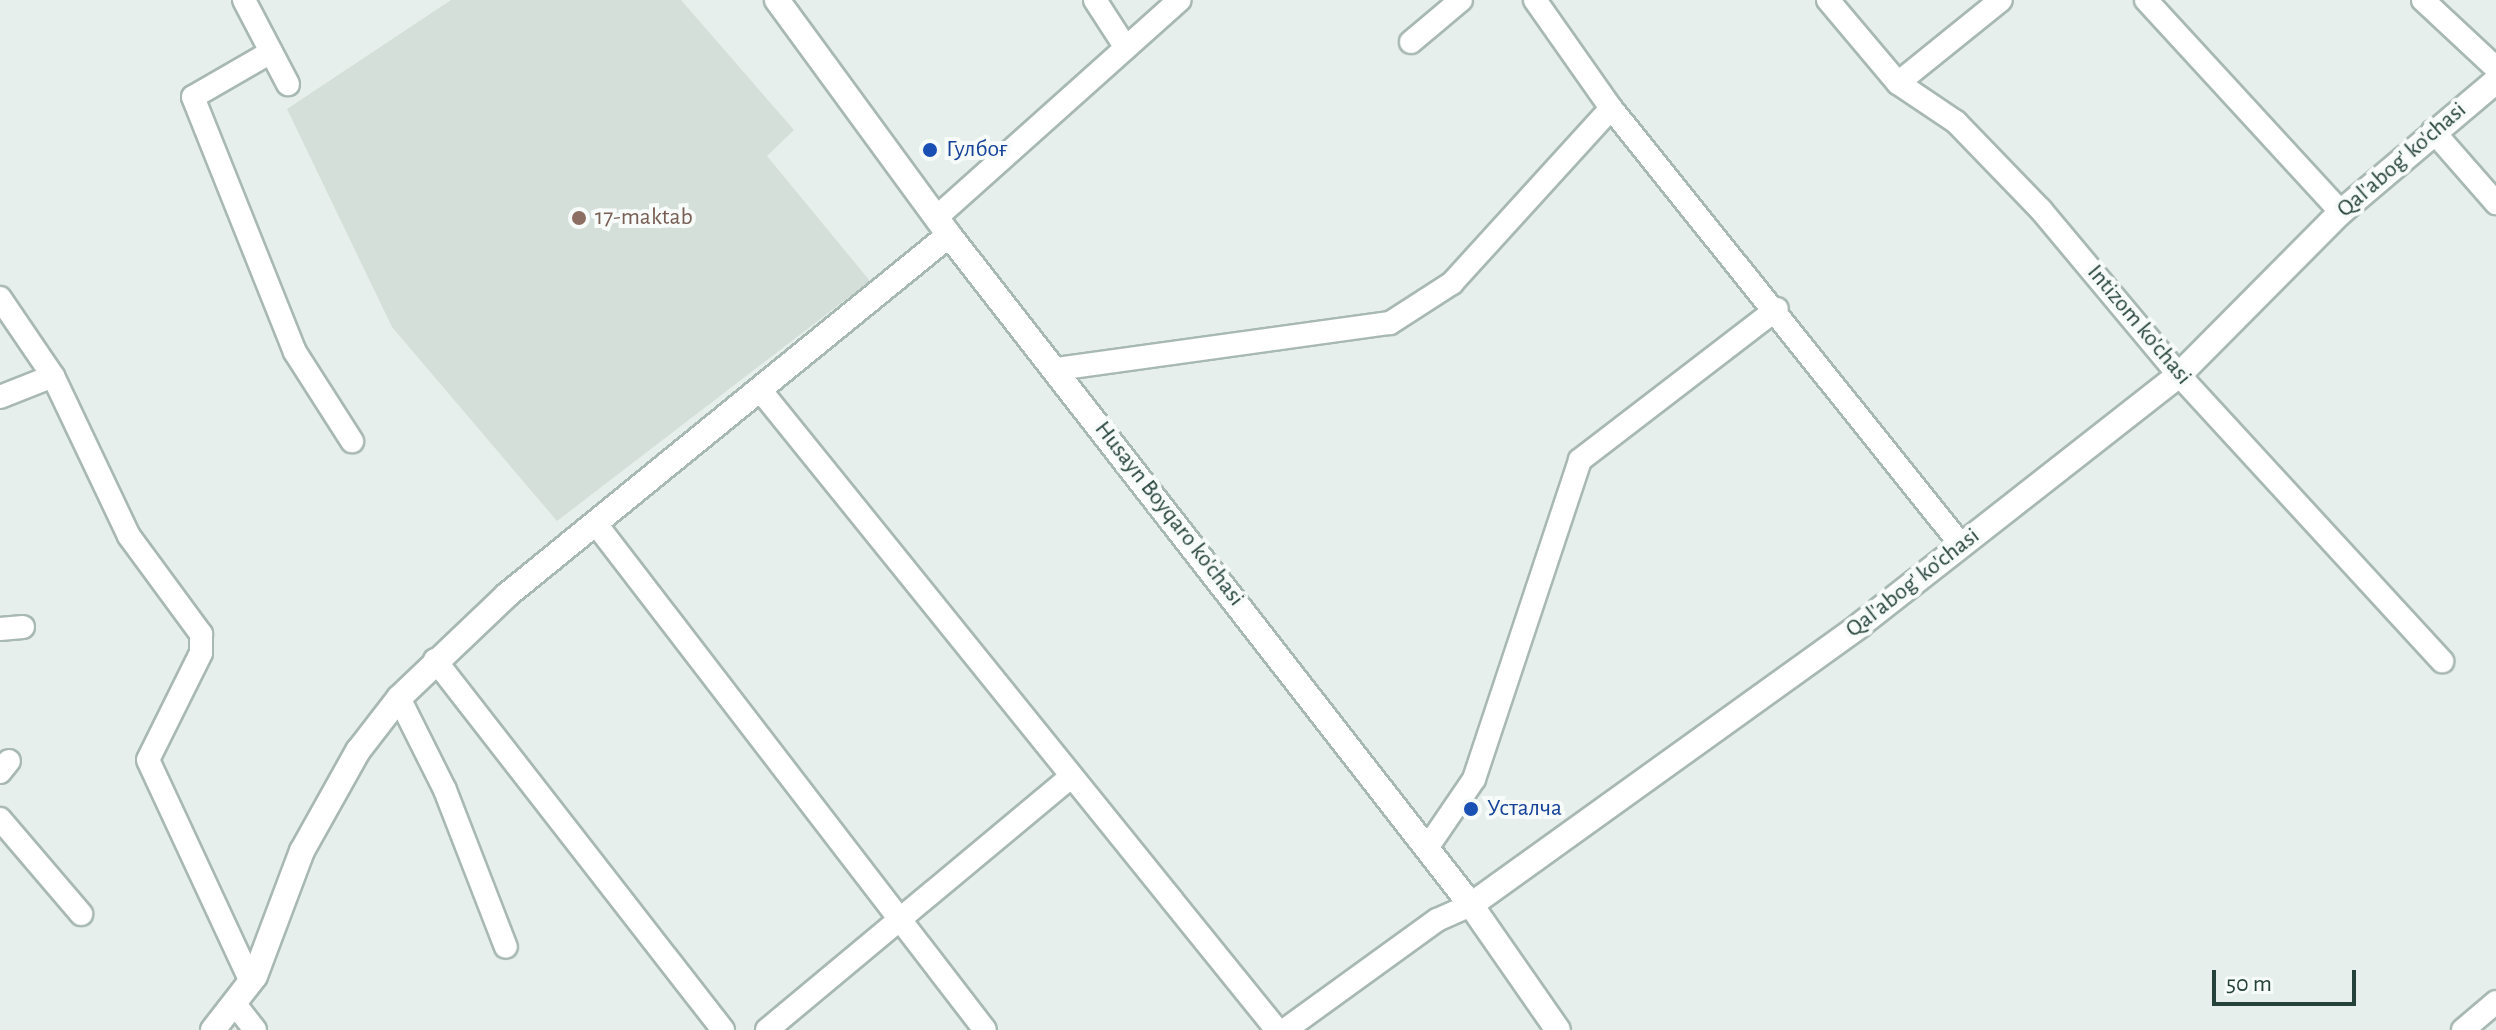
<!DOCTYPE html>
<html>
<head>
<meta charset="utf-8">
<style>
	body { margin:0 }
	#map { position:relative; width:2496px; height:1030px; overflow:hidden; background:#e6efeb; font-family:"Alegreya Sans",sans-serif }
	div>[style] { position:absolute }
	.built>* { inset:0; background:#d4dfda }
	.roads { filter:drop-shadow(2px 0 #a8b8b2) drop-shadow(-2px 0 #a8b8b2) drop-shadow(0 2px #a8b8b2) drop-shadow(0 -2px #a8b8b2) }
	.minor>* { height:22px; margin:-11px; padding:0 11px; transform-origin:11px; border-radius:11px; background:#fff }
	.tertiary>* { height:24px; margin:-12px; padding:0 12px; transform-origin:12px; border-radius:12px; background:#fff }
	.secondary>* { height:24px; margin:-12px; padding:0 12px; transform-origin:12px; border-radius:12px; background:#fff }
	.dots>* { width:22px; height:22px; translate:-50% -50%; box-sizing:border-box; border:4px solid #f7fbf9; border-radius:50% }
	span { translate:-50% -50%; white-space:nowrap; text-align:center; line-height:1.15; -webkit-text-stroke:8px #f7fbf9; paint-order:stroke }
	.transit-label { font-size:24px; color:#164399 }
	.left { translate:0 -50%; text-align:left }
	.street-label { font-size:24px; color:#24423a }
	.education-label { font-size:24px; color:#785e54 }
	.scale { position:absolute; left:2212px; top:970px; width:144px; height:36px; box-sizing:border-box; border:4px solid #24423a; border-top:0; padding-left:10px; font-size:24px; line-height:28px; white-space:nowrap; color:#24423a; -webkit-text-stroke:6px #f7fbf9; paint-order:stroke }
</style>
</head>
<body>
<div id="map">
	<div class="built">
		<div style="clip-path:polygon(451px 0,681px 0,794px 130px,767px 156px,870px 281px,557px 521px,392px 327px,287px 109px)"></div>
	</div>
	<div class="roads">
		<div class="minor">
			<div style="left:244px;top:0;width:95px;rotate:62.4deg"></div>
			<div style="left:1095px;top:0;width:57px;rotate:57.1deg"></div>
			<div style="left:1535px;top:0;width:132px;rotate:54.9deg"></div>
			<div style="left:1611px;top:108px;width:561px;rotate:51.29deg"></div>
			<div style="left:1828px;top:0;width:109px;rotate:49.9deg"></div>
			<div style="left:1898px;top:83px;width:70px;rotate:33.9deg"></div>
			<div style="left:1956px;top:122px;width:122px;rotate:46deg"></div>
			<div style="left:2041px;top:210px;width:215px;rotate:50.1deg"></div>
			<div style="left:2179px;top:375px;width:389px;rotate:47.4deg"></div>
			<div style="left:2146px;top:0;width:288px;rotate:47.4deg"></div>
			<div style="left:2423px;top:0;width:100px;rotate:43deg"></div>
			<div style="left:1411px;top:42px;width:65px;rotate:-40deg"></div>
			<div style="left:271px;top:52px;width:90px;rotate:150deg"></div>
			<div style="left:193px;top:97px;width:275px;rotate:68.2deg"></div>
			<div style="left:295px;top:352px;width:106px;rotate:57.4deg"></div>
			<div style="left:1898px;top:83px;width:132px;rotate:-38.9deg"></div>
			<div style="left:2433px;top:131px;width:96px;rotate:48.8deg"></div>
			<div style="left:938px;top:216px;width:324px;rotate:-41.8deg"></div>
			<div style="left:0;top:298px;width:94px;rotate:55.8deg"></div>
			<div style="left:53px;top:376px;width:177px;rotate:64.6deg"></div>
			<div style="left:129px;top:536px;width:122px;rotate:53.7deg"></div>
			<div style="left:201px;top:634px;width:19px;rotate:90deg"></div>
			<div style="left:201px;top:653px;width:119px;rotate:116.4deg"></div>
			<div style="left:148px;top:760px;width:245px;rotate:65.1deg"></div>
			<div style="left:1057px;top:369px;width:336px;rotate:-7.9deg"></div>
			<div style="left:1390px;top:323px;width:74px;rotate:-32.8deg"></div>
			<div style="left:1452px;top:283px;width:236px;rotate:-47.7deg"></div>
			<div style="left:761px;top:391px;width:821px;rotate:51.08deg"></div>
			<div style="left:0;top:397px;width:57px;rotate:-21.6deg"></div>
			<div style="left:596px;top:524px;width:638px;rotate:52.45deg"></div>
			<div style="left:0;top:629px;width:23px;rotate:-5deg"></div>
			<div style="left:435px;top:660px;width:469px;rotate:52.1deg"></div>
			<div style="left:399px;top:698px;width:103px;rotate:63.4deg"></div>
			<div style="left:445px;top:790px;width:168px;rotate:68.8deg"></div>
			<div style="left:0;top:772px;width:14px;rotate:-51deg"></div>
			<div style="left:0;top:819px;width:125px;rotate:49.5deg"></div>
			<div style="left:1427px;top:848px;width:83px;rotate:-55.7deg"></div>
			<div style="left:1474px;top:779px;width:336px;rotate:-71.6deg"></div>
			<div style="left:1580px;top:460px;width:248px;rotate:-37.5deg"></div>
			<div style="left:234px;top:1003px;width:34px;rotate:52deg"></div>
			<div style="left:767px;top:1030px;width:396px;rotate:-39.8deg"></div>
			<div style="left:1285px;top:1030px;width:188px;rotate:-35.9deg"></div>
			<div style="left:1437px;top:920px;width:37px;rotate:-24deg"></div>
			<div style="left:2463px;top:1030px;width:43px;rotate:-40.3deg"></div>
		</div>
		<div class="tertiary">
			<div style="left:1471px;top:905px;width:479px;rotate:-35.7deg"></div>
			<div style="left:1860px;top:625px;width:405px;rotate:-38.1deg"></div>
			<div style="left:2179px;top:375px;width:230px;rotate:-45.2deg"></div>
			<div style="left:2341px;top:212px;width:203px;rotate:-40.2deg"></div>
			<div style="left:213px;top:1030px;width:68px;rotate:-52.1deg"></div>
			<div style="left:255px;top:976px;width:134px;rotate:-69.4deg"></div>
			<div style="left:302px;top:851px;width:115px;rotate:-60.8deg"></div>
			<div style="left:358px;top:751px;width:67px;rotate:-52.3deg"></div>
			<div style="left:399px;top:698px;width:149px;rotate:-43.6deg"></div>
			<div style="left:507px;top:595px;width:570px;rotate:-39.16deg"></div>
		</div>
		<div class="secondary">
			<div style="left:777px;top:0;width:291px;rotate:53.8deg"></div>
			<div style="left:949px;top:235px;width:849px;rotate:52.08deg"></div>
			<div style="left:1471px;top:905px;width:152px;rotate:55.2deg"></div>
		</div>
	</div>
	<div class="dots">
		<div style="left:930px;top:150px;background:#1a4fb4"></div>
		<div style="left:579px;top:218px;background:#8d6e63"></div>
		<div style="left:1471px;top:809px;background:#1a4fb4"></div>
	</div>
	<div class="transit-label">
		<span class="left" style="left:946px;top:150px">Гулбоғ</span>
		<span class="left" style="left:1487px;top:809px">Усталча</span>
	</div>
	<div class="street-label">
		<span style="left:2402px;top:160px;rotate:-41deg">Qal'abog' ko'chasi</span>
		<span style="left:2139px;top:325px;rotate:50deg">Intizom ko'chasi</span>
		<span style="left:1169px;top:514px;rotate:52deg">Husayn Boyqaro ko'chasi</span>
		<span style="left:1913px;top:583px;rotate:-38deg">Qal'abog' ko'chasi</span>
	</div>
	<div class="education-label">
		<span class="left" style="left:595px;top:218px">17-maktab</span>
	</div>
	<div class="scale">50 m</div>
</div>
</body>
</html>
